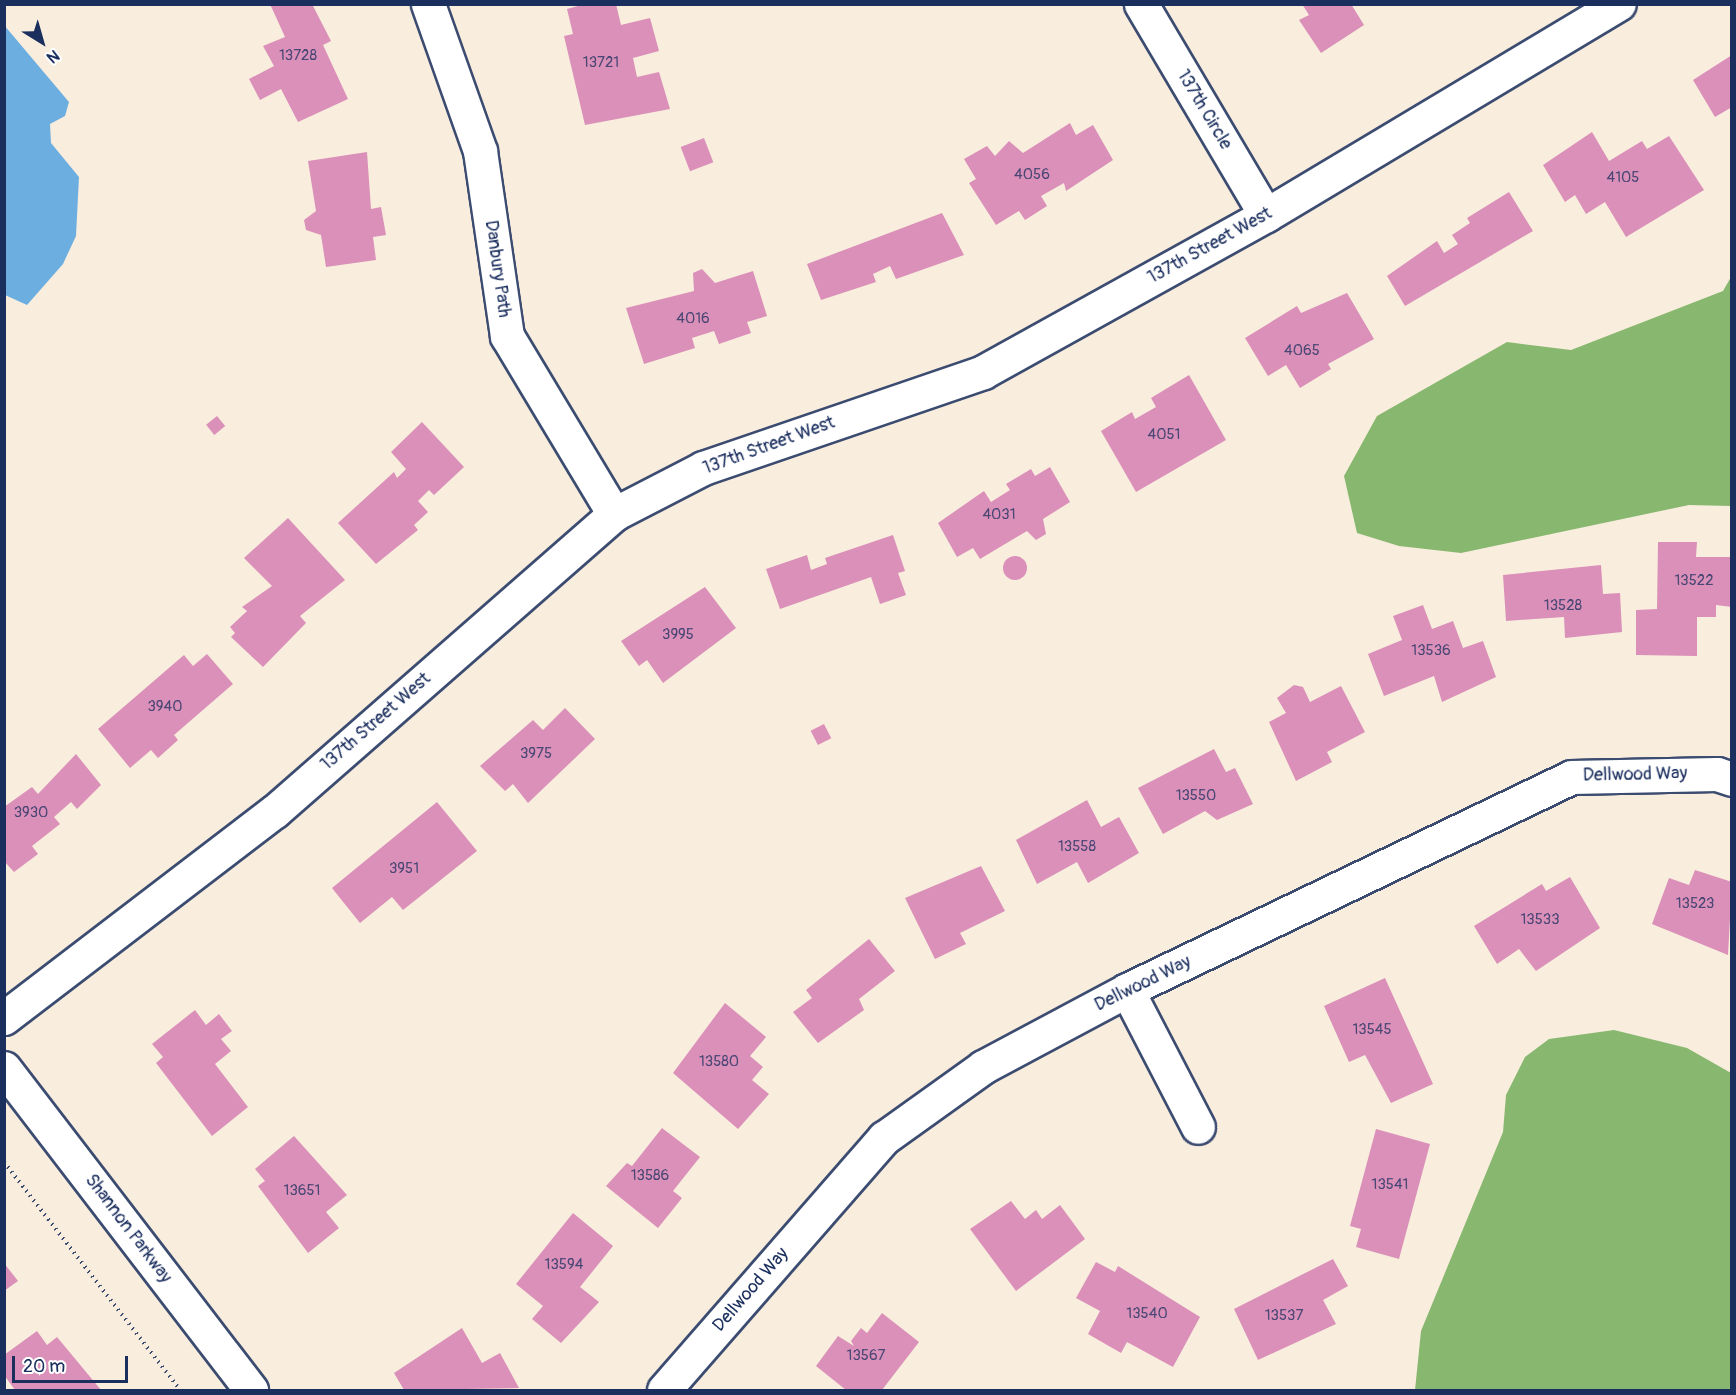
<!DOCTYPE html>
<html>
<head>
<meta charset="utf-8">
<style>
	body { margin:0 }
	#map { position:relative; width:1736px; height:1395px; overflow:hidden; background:#f9eddd; font-family:Pangolin,sans-serif }
	div>[style] { position:absolute }
	.forest>* { inset:0; background:#88b770 }
	.water>* { inset:0; background:#6daee1 }
	.building>* { inset:0; background:#da90b9; transform-origin:0 0 }
	.round { border-radius:50% }
	.path>* { height:4px; margin-top:-2px; transform-origin:0; background:repeating-linear-gradient(90deg,#3c4c71 0 1.5px,transparent 0 6px) }
	.roads { filter:drop-shadow(2px 0 #3c4c71) drop-shadow(-2px 0 #3c4c71) drop-shadow(0 2px #3c4c71) drop-shadow(0 -2px #3c4c71) }
	.minor>* { height:33px; margin:-16.5px; padding:0 16.5px; transform-origin:16.5px; border-radius:16.5px; background:#fff }
	span { translate:-50% -50%; white-space:nowrap; text-align:center; line-height:1.15; -webkit-text-stroke:4.5px #fff; paint-order:stroke }
	.number-label { font-size:15px; color:#4b4775 }
	.number-label span { -webkit-text-stroke-width:0 }
	.street-label { font-size:18px; color:#1b2f5e }
	.frame { position:absolute; inset:0; border:6px solid #1b2f5e; pointer-events:none }
	.north { position:absolute; left:12px; top:12px; width:60px; height:60px; -webkit-text-stroke:4px #fff; paint-order:stroke; rotate:143deg; font-size:16px; font-weight:700; line-height:24px; text-align:center; color:#1b2f5e }
	.north::after { content:''; display:block; margin:auto; width:21px; height:27px; background:#1b2f5e; clip-path:polygon(50% 0,100% 100%,50% 72%,0 100%) }
	.scale { position:absolute; left:12px; top:1356px; width:116px; height:27px; box-sizing:border-box; border:3px solid #1b2f5e; border-top:0; padding-left:8px; font-size:18px; line-height:21px; white-space:nowrap; color:#1b2f5e; -webkit-text-stroke:4px #fff; paint-order:stroke }
</style>
</head>
<body>
<div id="map">
	<div class="forest">
		<div style="clip-path:polygon(1731px 277px,1731px 506px,1689px 505px,1461px 553px,1399px 546px,1357px 533px,1344px 476px,1377px 416px,1507px 342px,1571px 350px,1723px 291px)"></div>
		<div style="clip-path:polygon(1614px 1030px,1687px 1048px,1731px 1073px,1731px 1390px,1415px 1390px,1421px 1331px,1503px 1132px,1506px 1095px,1525px 1057px,1549px 1039px)"></div>
	</div>
	<div class="water">
		<div style="clip-path:polygon(4px 25px,69px 102px,65px 116px,50px 124px,51px 143px,79px 177px,76px 236px,63px 264px,27px 305px,5px 295px)"></div>
	</div>
	<div class="building">
		<div style="clip-path:polygon(270px 4px,312px 4px,331px 41px,323px 45px,348px 99px,298px 122px,281px 89px,260px 100px,249px 79px,274px 66px,263px 46px,285px 37px)"></div>
		<div style="clip-path:polygon(585px 4px,616px 4px,621px 25px,650px 18px,659px 51px,633px 58px,637px 77px,659px 72px,670px 109px,585px 125px,564px 36px,573px 34px,567px 9px)"></div>
		<div style="clip-path:polygon(1302px 4px,1351px 4px,1364px 25px,1321px 53px,1299px 20px,1309px 15px)"></div>
		<div style="clip-path:polygon(1732px 55px,1732px 107px,1715px 117px,1693px 80px)"></div>
		<div style="clip-path:polygon(1070px 123px,1076px 135px,1093px 125px,1113px 160px,1066px 191px,1064px 183px,1041px 196px,1047px 206px,1025px 220px,1019px 211px,996px 225px,969px 183px,976px 179px,964px 159px,987px 146px,995px 156px,1009px 141px,1023px 153px)"></div>
		<div style="clip-path:polygon(1592px 132px,1609px 161px,1642px 141px,1647px 149px,1669px 136px,1704px 190px,1626px 237px,1605px 202px,1586px 214px,1575px 195px,1565px 202px,1543px 165px)"></div>
		<div style="left:704px;top:138px;width:26px;height:25px;rotate:69deg"></div>
		<div style="clip-path:polygon(367px 152px,371px 209px,381px 207px,386px 235px,373px 237px,376px 260px,326px 267px,321px 235px,306px 230px,304px 220px,316px 211px,308px 161px)"></div>
		<div style="clip-path:polygon(1509px 192px,1533px 231px,1405px 306px,1387px 276px,1437px 241px,1444px 253px,1458px 244px,1452px 235px,1470px 223px,1467px 218px)"></div>
		<div style="clip-path:polygon(942px 213px,964px 255px,896px 279px,890px 266px,873px 274px,876px 282px,821px 300px,807px 264px)"></div>
		<div style="clip-path:polygon(702px 269px,715px 283px,753px 271px,767px 316px,747px 322px,751px 333px,719px 344px,714px 331px,692px 338px,695px 348px,644px 364px,626px 308px,694px 291px,693px 273px)"></div>
		<div style="clip-path:polygon(1347px 293px,1374px 339px,1328px 364px,1331px 369px,1300px 388px,1286px 365px,1268px 376px,1245px 338px,1297px 306px,1301px 313px)"></div>
		<div style="clip-path:polygon(1189px 375px,1226px 440px,1136px 492px,1101px 431px,1132px 412px,1135px 419px,1156px 407px,1151px 398px)"></div>
		<div style="left:217px;top:416px;width:13px;height:14px;rotate:51deg"></div>
		<div style="clip-path:polygon(422px 422px,464px 467px,434px 495px,429px 490px,418px 501px,428px 512px,414px 525px,418px 530px,376px 564px,338px 523px,394px 472px,397px 478px,406px 469px,391px 452px)"></div>
		<div style="clip-path:polygon(1050px 467px,1070px 502px,1043px 519px,1046px 534px,1036px 540px,1027px 531px,980px 559px,973px 548px,957px 557px,938px 523px,984px 491px,991px 502px,1010px 490px,1006px 484px,1031px 469px,1035px 476px)"></div>
		<div style="clip-path:polygon(288px 518px,345px 580px,300px 616px,306px 623px,263px 667px,231px 637px,235px 633px,230px 627px,247px 611px,242px 607px,272px 586px,244px 558px)"></div>
		<div style="clip-path:polygon(893px 535px,905px 571px,898px 573px,906px 595px,880px 604px,871px 577px,780px 609px,766px 569px,807px 555px,811px 570px,827px 564px,825px 558px)"></div>
		<div style="clip-path:polygon(1658px 542px,1697px 542px,1696px 557px,1732px 557px,1732px 607px,1716px 605px,1716px 617px,1697px 617px,1697px 656px,1636px 655px,1636px 610px,1657px 609px)"></div>
		<div class="round" style="left:1003px;top:556px;width:24px;height:24px"></div>
		<div style="clip-path:polygon(1601px 565px,1603px 594px,1620px 593px,1622px 632px,1565px 638px,1564px 617px,1506px 621px,1503px 575px)"></div>
		<div style="clip-path:polygon(705px 587px,736px 628px,663px 683px,647px 660px,639px 666px,621px 641px)"></div>
		<div style="clip-path:polygon(1423px 605px,1432px 629px,1453px 621px,1463px 648px,1483px 641px,1496px 677px,1442px 702px,1434px 676px,1384px 696px,1368px 654px,1402px 640px,1393px 616px)"></div>
		<div style="clip-path:polygon(207px 654px,233px 684px,174px 735px,178px 740px,158px 758px,151px 750px,130px 768px,98px 729px,184px 655px,193px 666px)"></div>
		<div style="clip-path:polygon(1294px 685px,1303px 687px,1310px 702px,1341px 686px,1365px 732px,1327px 752px,1332px 762px,1296px 781px,1269px 722px,1286px 713px,1277px 698px)"></div>
		<div style="clip-path:polygon(565px 708px,595px 739px,528px 803px,513px 784px,505px 791px,480px 766px,533px 720px,543px 730px)"></div>
		<div style="left:824px;top:724px;width:16px;height:15px;rotate:63deg"></div>
		<div style="clip-path:polygon(1214px 749px,1226px 772px,1235px 768px,1253px 804px,1217px 820px,1205px 811px,1163px 834px,1138px 788px)"></div>
		<div style="clip-path:polygon(76px 754px,101px 785px,77px 809px,71px 802px,54px 817px,60px 824px,32px 846px,38px 854px,14px 872px,4px 861px,4px 807px,32px 787px,38px 794px)"></div>
		<div style="clip-path:polygon(1087px 800px,1101px 827px,1119px 817px,1139px 853px,1088px 883px,1077px 862px,1037px 884px,1016px 840px)"></div>
		<div style="clip-path:polygon(437px 802px,477px 851px,403px 910px,392px 897px,360px 923px,332px 888px)"></div>
		<div style="clip-path:polygon(981px 866px,1005px 911px,960px 933px,966px 944px,935px 959px,905px 898px)"></div>
		<div style="clip-path:polygon(1695px 870px,1732px 882px,1728px 955px,1652px 924px,1669px 878px,1689px 885px)"></div>
		<div style="clip-path:polygon(1570px 877px,1600px 928px,1536px 971px,1519px 949px,1497px 964px,1474px 926px,1542px 884px,1546px 891px)"></div>
		<div style="clip-path:polygon(869px 939px,895px 971px,859px 999px,864px 1010px,818px 1043px,793px 1012px,812px 998px,806px 990px)"></div>
		<div style="clip-path:polygon(1385px 978px,1433px 1084px,1391px 1103px,1365px 1055px,1349px 1062px,1324px 1006px)"></div>
		<div style="clip-path:polygon(725px 1003px,766px 1037px,750px 1056px,763px 1067px,752px 1080px,769px 1094px,738px 1129px,673px 1073px)"></div>
		<div style="clip-path:polygon(195px 1010px,206px 1025px,219px 1014px,232px 1031px,221px 1039px,231px 1051px,215px 1064px,248px 1107px,212px 1136px,156px 1063px,163px 1057px,152px 1044px)"></div>
		<div style="clip-path:polygon(662px 1128px,700px 1157px,673px 1191px,682px 1198px,658px 1228px,606px 1186px,627px 1163px,632px 1166px)"></div>
		<div style="clip-path:polygon(1376px 1129px,1430px 1144px,1399px 1259px,1356px 1247px,1361px 1229px,1350px 1226px)"></div>
		<div style="clip-path:polygon(294px 1136px,347px 1195px,326px 1212px,339px 1228px,308px 1253px,258px 1186px,265px 1181px,255px 1169px)"></div>
		<div style="clip-path:polygon(1011px 1201px,1025px 1219px,1036px 1210px,1042px 1219px,1060px 1205px,1085px 1239px,1016px 1291px,970px 1229px)"></div>
		<div style="clip-path:polygon(573px 1213px,613px 1246px,580px 1287px,599px 1302px,561px 1343px,532px 1319px,543px 1306px,516px 1284px)"></div>
		<div style="clip-path:polygon(1333px 1259px,1348px 1286px,1323px 1300px,1336px 1324px,1258px 1360px,1234px 1309px)"></div>
		<div style="clip-path:polygon(1096px 1262px,1115px 1272px,1118px 1266px,1200px 1317px,1173px 1367px,1127px 1342px,1121px 1353px,1088px 1334px,1100px 1311px,1076px 1298px)"></div>
		<div style="clip-path:polygon(4px 1263px,18px 1281px,4px 1291px)"></div>
		<div style="clip-path:polygon(882px 1313px,919px 1342px,882px 1390px,846px 1390px,816px 1366px,838px 1336px,854px 1346px,851px 1341px,861px 1328px,867px 1333px)"></div>
		<div style="clip-path:polygon(462px 1328px,482px 1363px,500px 1353px,519px 1388px,404px 1390px,394px 1373px)"></div>
		<div style="clip-path:polygon(37px 1331px,47px 1345px,57px 1337px,101px 1390px,15px 1390px,4px 1375px,4px 1355px)"></div>
	</div>
	<div class="path">
		<div style="left:4px;top:1162px;width:288px;rotate:52.3deg"></div>
	</div>
	<div class="roads">
		<div class="minor">
			<div style="left:428px;top:4px;width:156px;rotate:70.5deg"></div>
			<div style="left:480px;top:151px;width:187px;rotate:81.7deg"></div>
			<div style="left:507px;top:336px;width:208px;rotate:59deg"></div>
			<div style="left:1141px;top:4px;width:245px;rotate:59.4deg"></div>
			<div style="left:1127px;top:990px;width:154px;rotate:62.6deg"></div>
			<div style="left:4px;top:1018px;width:341px;rotate:-37.4deg"></div>
			<div style="left:275px;top:811px;width:451px;rotate:-41.2deg"></div>
			<div style="left:614px;top:514px;width:100px;rotate:-27.3deg"></div>
			<div style="left:703px;top:468px;width:296px;rotate:-18.9deg"></div>
			<div style="left:983px;top:372px;width:324px;rotate:-29deg"></div>
			<div style="left:1266px;top:215px;width:411px;rotate:-30.9deg"></div>
			<div style="left:4px;top:1068px;width:406px;rotate:52.5deg"></div>
			<div style="left:664px;top:1390px;width:335px;rotate:-48.9deg"></div>
			<div style="left:884px;top:1138px;width:122px;rotate:-35.6deg"></div>
			<div style="left:983px;top:1067px;width:163px;rotate:-28.1deg"></div>
			<div style="left:1127px;top:990px;width:492px;rotate:-25.6deg"></div>
			<div style="left:1571px;top:777px;width:146px;rotate:-1.2deg"></div>
			<div style="left:1717px;top:774px;width:16px;rotate:18deg"></div>
		</div>
	</div>
	<div class="number-label">
		<span style="left:298px;top:56px">13728</span>
		<span style="left:601px;top:63px">13721</span>
		<span style="left:1032px;top:175px">4056</span>
		<span style="left:1623px;top:178px">4105</span>
		<span style="left:693px;top:319px">4016</span>
		<span style="left:1302px;top:351px">4065</span>
		<span style="left:1164px;top:435px">4051</span>
		<span style="left:999px;top:515px">4031</span>
		<span style="left:1694px;top:581px">13522</span>
		<span style="left:1563px;top:606px">13528</span>
		<span style="left:678px;top:635px">3995</span>
		<span style="left:1431px;top:651px">13536</span>
		<span style="left:165px;top:707px">3940</span>
		<span style="left:536px;top:754px">3975</span>
		<span style="left:1196px;top:796px">13550</span>
		<span style="left:31px;top:813px">3930</span>
		<span style="left:1077px;top:847px">13558</span>
		<span style="left:404px;top:869px">3951</span>
		<span style="left:1695px;top:904px">13523</span>
		<span style="left:1540px;top:920px">13533</span>
		<span style="left:1372px;top:1030px">13545</span>
		<span style="left:719px;top:1062px">13580</span>
		<span style="left:650px;top:1176px">13586</span>
		<span style="left:1390px;top:1185px">13541</span>
		<span style="left:302px;top:1191px">13651</span>
		<span style="left:564px;top:1265px">13594</span>
		<span style="left:1147px;top:1314px">13540</span>
		<span style="left:1284px;top:1316px">13537</span>
		<span style="left:866px;top:1356px">13567</span>
	</div>
	<div class="street-label">
		<span style="left:1204px;top:110px;rotate:59deg">137th Circle</span>
		<span style="left:1210px;top:246px;rotate:-29deg">137th Street West</span>
		<span style="left:497px;top:269px;rotate:82deg">Danbury Path</span>
		<span style="left:769px;top:446px;rotate:-20deg">137th Street West</span>
		<span style="left:376px;top:722px;rotate:-41deg">137th Street West</span>
		<span style="left:1635px;top:775px;rotate:-1deg">Dellwood Way</span>
		<span style="left:1143px;top:984px;rotate:-26deg">Dellwood Way</span>
		<span style="left:128px;top:1229px;rotate:53deg">Shannon Parkway</span>
		<span style="left:751px;top:1290px;rotate:-49deg">Dellwood Way</span>
	</div>
	<div class="frame"></div>
	<div class="north">N</div>
	<div class="scale">20 m</div>
</div>
</body>
</html>
